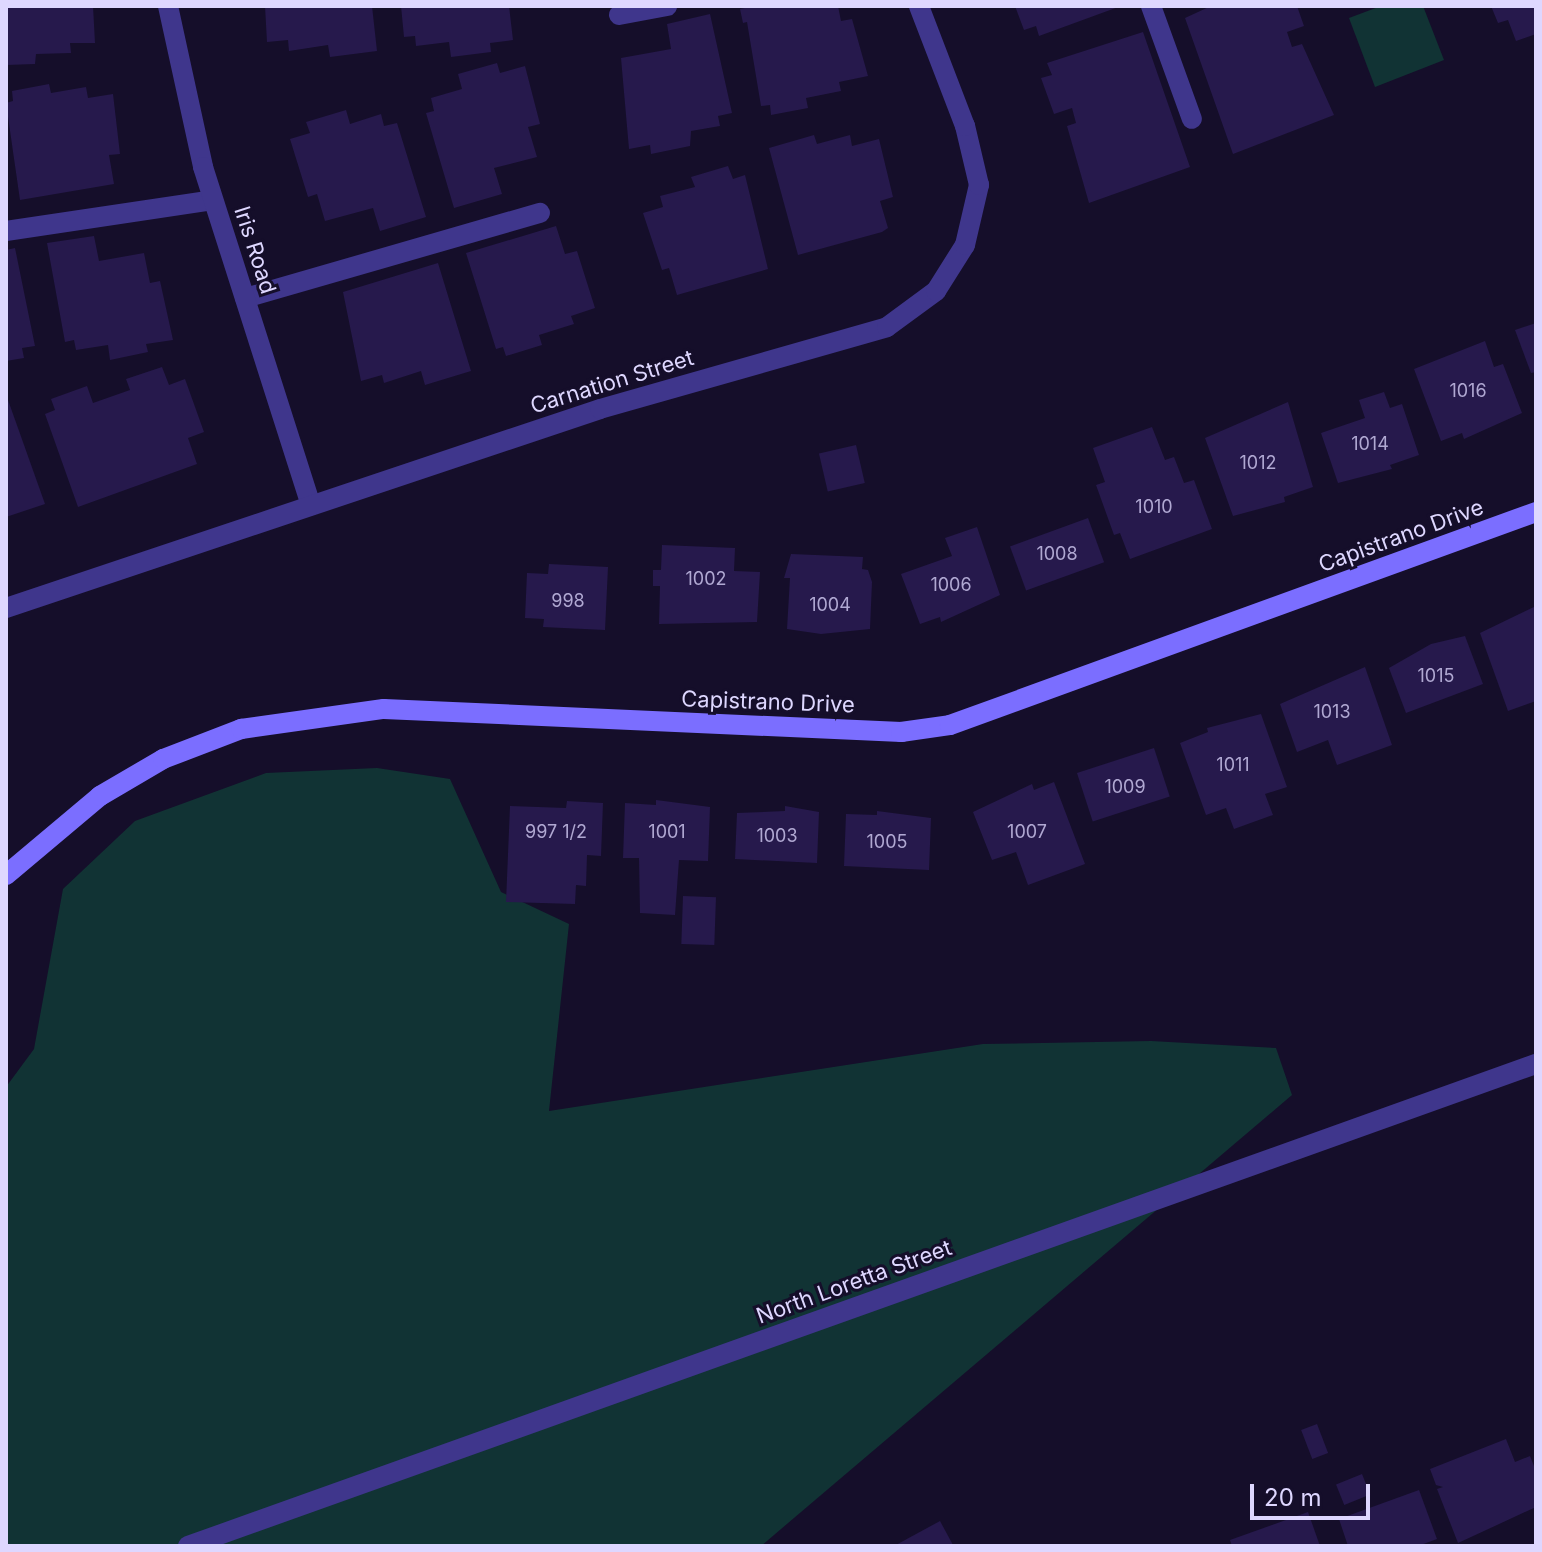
<!DOCTYPE html>
<html>
<head>
<meta charset="utf-8">
<style>
	body { margin:0 }
	#map { position:relative; width:1542px; height:1552px; overflow:hidden; background:#150e2a; font-family:Inter,sans-serif }
	div>[style] { position:absolute }
	.green>* { inset:0; background:#113334 }
	.building>* { inset:0; background:#26194c; transform-origin:0 0 }
	.lane>* { height:20px; margin:-10px; padding:0 10px; transform-origin:10px; border-radius:10px; background:#3f368c }
	.street>* { height:20px; margin:-10px; padding:0 10px; transform-origin:10px; border-radius:10px; background:#3f368c }
	.secondary>* { height:20px; margin:-10px; padding:0 10px; transform-origin:10px; border-radius:10px; background:#7b6eff }
	span { translate:-50% -50%; white-space:nowrap; text-align:center; line-height:1.15; -webkit-text-stroke:6px #150e2a; paint-order:stroke }
	.number-label { font-size:18px; color:#b0a8d2 }
	.number-label span { -webkit-text-stroke-width:0 }
	.street-label { font-size:22px; color:#ded7ff }
	.frame { position:absolute; inset:0; border:8px solid #ded7ff; pointer-events:none }
	.scale { position:absolute; left:1250px; top:1484px; width:120px; height:36px; box-sizing:border-box; border:4px solid #ded7ff; border-top:0; padding-left:10px; font-size:24px; line-height:28px; white-space:nowrap; color:#ded7ff; -webkit-text-stroke:6px #150e2a; paint-order:stroke }
</style>
</head>
<body>
<div id="map">
	<div class="green">
		<div style="clip-path:polygon(1381px 6px,1423px 6px,1444px 60px,1375px 87px,1349px 18px)"></div>
		<div style="clip-path:polygon(377px 768px,450px 779px,501px 892px,569px 924px,549px 1111px,983px 1044px,1151px 1041px,1276px 1048px,1292px 1095px,761px 1546px,6px 1546px,6px 1087px,34px 1049px,63px 889px,135px 821px,266px 773px)"></div>
	</div>
	<div class="building">
		<div style="clip-path:polygon(6px 6px,93px 6px,95px 43px,70px 43px,71px 53px,36px 54px,35px 64px,6px 65px)"></div>
		<div style="clip-path:polygon(265px 6px,372px 6px,377px 51px,330px 57px,328px 45px,289px 51px,288px 40px,267px 42px)"></div>
		<div style="clip-path:polygon(401px 6px,509px 6px,513px 40px,490px 43px,491px 52px,451px 57px,449px 42px,416px 46px,415px 36px,404px 37px)"></div>
		<div style="clip-path:polygon(754px 6px,838px 6px,841px 21px,852px 19px,868px 76px,839px 82px,841px 91px,806px 98px,808px 108px,771px 115px,770px 105px,761px 106px,747px 22px,743px 23px,740px 9px)"></div>
		<div style="clip-path:polygon(1015px 6px,1121px 6px,1039px 36px,1036px 26px,1024px 30px)"></div>
		<div style="clip-path:polygon(1211px 6px,1297px 6px,1304px 26px,1287px 32px,1292px 47px,1302px 44px,1334px 115px,1233px 154px,1185px 18px)"></div>
		<div style="clip-path:polygon(1491px 6px,1536px 6px,1536px 34px,1516px 41px,1508px 20px,1498px 23px)"></div>
		<div style="clip-path:polygon(710px 14px,732px 113px,718px 116px,720px 126px,691px 131px,690px 146px,651px 154px,650px 145px,629px 149px,621px 58px,671px 49px,667px 24px)"></div>
		<div style="clip-path:polygon(1143px 32px,1190px 167px,1089px 203px,1067px 126px,1076px 123px,1072px 108px,1054px 114px,1041px 78px,1052px 75px,1047px 63px)"></div>
		<div style="clip-path:polygon(497px 63px,500px 73px,525px 66px,540px 124px,528px 127px,537px 157px,494px 168px,502px 194px,454px 208px,426px 113px,434px 111px,431px 98px,462px 89px,458px 74px)"></div>
		<div style="clip-path:polygon(49px 84px,51px 93px,86px 87px,88px 98px,113px 94px,120px 154px,109px 155px,114px 184px,20px 200px,6px 103px,13px 101px,12px 91px)"></div>
		<div style="clip-path:polygon(346px 110px,350px 124px,381px 114px,384px 126px,397px 123px,426px 217px,380px 231px,373px 208px,325px 221px,317px 194px,308px 197px,290px 139px,310px 133px,306px 122px)"></div>
		<div style="clip-path:polygon(814px 135px,817px 144px,850px 135px,852px 146px,879px 139px,893px 197px,880px 201px,888px 228px,882px 232px,798px 255px,769px 148px)"></div>
		<div style="clip-path:polygon(728px 166px,733px 179px,745px 175px,768px 269px,677px 295px,669px 268px,662px 270px,643px 213px,663px 207px,660px 196px,695px 187px,691px 177px)"></div>
		<div style="clip-path:polygon(556px 226px,565px 254px,577px 251px,595px 308px,571px 316px,574px 324px,539px 335px,542px 345px,506px 356px,503px 347px,496px 349px,466px 253px)"></div>
		<div style="clip-path:polygon(94px 236px,99px 261px,144px 253px,150px 283px,160px 281px,173px 340px,146px 344px,148px 352px,110px 360px,108px 345px,76px 350px,74px 340px,65px 342px,47px 243px)"></div>
		<div style="clip-path:polygon(15px 248px,35px 346px,22px 348px,24px 358px,6px 361px,6px 250px)"></div>
		<div style="clip-path:polygon(438px 263px,471px 371px,425px 385px,421px 371px,384px 383px,382px 375px,361px 381px,343px 292px)"></div>
		<div style="clip-path:polygon(1536px 323px,1536px 372px,1531px 373px,1515px 330px)"></div>
		<div style="clip-path:polygon(1485px 341px,1494px 367px,1503px 364px,1522px 413px,1464px 439px,1462px 433px,1441px 441px,1414px 369px)"></div>
		<div style="clip-path:polygon(162px 367px,169px 385px,185px 379px,204px 432px,188px 438px,197px 464px,78px 507px,45px 414px,55px 410px,51px 399px,87px 386px,93px 403px,130px 390px,126px 379px)"></div>
		<div style="clip-path:polygon(1384px 392px,1390px 408px,1402px 404px,1419px 455px,1390px 465px,1392px 469px,1338px 483px,1321px 433px,1365px 418px,1359px 400px)"></div>
		<div style="clip-path:polygon(8px 400px,45px 504px,6px 517px,6px 401px)"></div>
		<div style="clip-path:polygon(1288px 402px,1313px 487px,1284px 497px,1285px 502px,1233px 516px,1205px 438px)"></div>
		<div style="clip-path:polygon(1152px 427px,1165px 460px,1174px 457px,1184px 483px,1194px 480px,1212px 529px,1130px 559px,1120px 533px,1114px 535px,1096px 485px,1105px 482px,1093px 448px)"></div>
		<div style="left:856px;top:445px;width:39px;height:38px;rotate:77deg"></div>
		<div style="left:1088px;top:518px;width:47px;height:83px;rotate:70deg"></div>
		<div style="clip-path:polygon(977px 527px,1000px 595px,941px 622px,940px 617px,920px 624px,901px 574px,952px 556px,945px 538px)"></div>
		<div style="clip-path:polygon(662px 545px,735px 548px,734px 571px,760px 572px,757px 622px,659px 624px,660px 586px,653px 586px,653px 570px,661px 570px)"></div>
		<div style="clip-path:polygon(791px 554px,863px 557px,862px 569px,868px 570px,872px 582px,870px 629px,821px 634px,787px 629px,790px 578px,784px 578px)"></div>
		<div style="clip-path:polygon(549px 564px,608px 567px,605px 630px,543px 627px,544px 619px,525px 618px,527px 573px,548px 574px)"></div>
		<div style="clip-path:polygon(1536px 606px,1536px 701px,1508px 711px,1480px 633px)"></div>
		<div style="clip-path:polygon(1465px 636px,1483px 684px,1406px 713px,1389px 668px,1431px 644px)"></div>
		<div style="clip-path:polygon(1365px 667px,1392px 745px,1337px 765px,1328px 740px,1297px 752px,1280px 704px)"></div>
		<div style="clip-path:polygon(1261px 714px,1287px 787px,1265px 794px,1273px 815px,1234px 829px,1226px 808px,1206px 815px,1180px 743px,1208px 732px,1207px 728px)"></div>
		<div style="left:1154px;top:748px;width:51px;height:81px;rotate:72deg"></div>
		<div style="clip-path:polygon(1054px 782px,1085px 864px,1028px 885px,1016px 852px,992px 860px,973px 812px,1032px 784px,1034px 790px)"></div>
		<div style="clip-path:polygon(656px 800px,710px 807px,708px 861px,679px 860px,675px 915px,640px 913px,639px 858px,623px 858px,625px 803px,656px 805px)"></div>
		<div style="clip-path:polygon(567px 801px,603px 803px,601px 856px,587px 855px,586px 886px,576px 885px,575px 904px,506px 902px,510px 806px,566px 808px)"></div>
		<div style="clip-path:polygon(785px 806px,819px 812px,817px 863px,735px 859px,737px 813px,785px 811px)"></div>
		<div style="clip-path:polygon(877px 811px,931px 818px,929px 870px,844px 866px,846px 814px,877px 815px)"></div>
		<div style="left:683px;top:896px;width:33px;height:48px;rotate:2deg"></div>
		<div style="left:1317px;top:1424px;width:31px;height:17px;rotate:69deg"></div>
		<div style="clip-path:polygon(1506px 1439px,1515px 1462px,1530px 1456px,1536px 1471px,1536px 1507px,1458px 1543px,1437px 1489px,1443px 1487px,1436px 1485px,1430px 1469px)"></div>
		<div style="left:1362px;top:1474px;width:22px;height:28px;rotate:68deg"></div>
		<div style="clip-path:polygon(1419px 1490px,1437px 1539px,1418px 1546px,1348px 1546px,1339px 1519px)"></div>
		<div style="clip-path:polygon(1308px 1512px,1320px 1546px,1232px 1546px,1230px 1540px)"></div>
		<div style="clip-path:polygon(940px 1521px,953px 1545px,894px 1546px)"></div>
	</div>
	<div class="lane">
		<div style="left:619px;top:15px;width:49px;rotate:-10.6deg"></div>
		<div style="left:6px;top:231px;width:209px;rotate:-8.5deg"></div>
		<div style="left:245px;top:298px;width:307px;rotate:-16.1deg"></div>
	</div>
	<div class="street">
		<div style="left:168px;top:6px;width:165px;rotate:77.7deg"></div>
		<div style="left:203px;top:167px;width:355px;rotate:72.3deg"></div>
		<div style="left:1151px;top:6px;width:120px;rotate:70.1deg"></div>
		<div style="left:6px;top:608px;width:626px;rotate:-18.52deg"></div>
		<div style="left:600px;top:409px;width:298px;rotate:-15.9deg"></div>
		<div style="left:887px;top:327px;width:61px;rotate:-36.3deg"></div>
		<div style="left:936px;top:291px;width:54px;rotate:-57.8deg"></div>
		<div style="left:965px;top:245px;width:62px;rotate:-76.9deg"></div>
		<div style="left:979px;top:185px;width:61px;rotate:-103.3deg"></div>
		<div style="left:965px;top:126px;width:129px;rotate:-111deg"></div>
		<div style="left:188px;top:1546px;width:1432px;rotate:-19.68deg"></div>
	</div>
	<div class="secondary">
		<div style="left:6px;top:875px;width:123px;rotate:-40deg"></div>
		<div style="left:100px;top:796px;width:73px;rotate:-30.4deg"></div>
		<div style="left:163px;top:759px;width:84px;rotate:-21deg"></div>
		<div style="left:241px;top:729px;width:144px;rotate:-8deg"></div>
		<div style="left:384px;top:709px;width:518px;rotate:2.55deg"></div>
		<div style="left:901px;top:732px;width:49px;rotate:-8.1deg"></div>
		<div style="left:950px;top:725px;width:624px;rotate:-19.98deg"></div>
	</div>
	<div class="number-label">
		<span style="left:1468px;top:391px">1016</span>
		<span style="left:1370px;top:444px">1014</span>
		<span style="left:1258px;top:463px">1012</span>
		<span style="left:1154px;top:507px">1010</span>
		<span style="left:1057px;top:554px">1008</span>
		<span style="left:706px;top:579px">1002</span>
		<span style="left:951px;top:585px">1006</span>
		<span style="left:568px;top:601px">998</span>
		<span style="left:830px;top:605px">1004</span>
		<span style="left:1436px;top:676px">1015</span>
		<span style="left:1332px;top:712px">1013</span>
		<span style="left:1233px;top:765px">1011</span>
		<span style="left:1125px;top:787px">1009</span>
		<span style="left:556px;top:832px">997 1/2</span>
		<span style="left:667px;top:832px">1001</span>
		<span style="left:1027px;top:832px">1007</span>
		<span style="left:777px;top:836px">1003</span>
		<span style="left:887px;top:842px">1005</span>
	</div>
	<div class="street-label">
		<span style="left:255px;top:250px;rotate:72deg">Iris Road</span>
		<span style="left:612px;top:382px;rotate:-17deg">Carnation Street</span>
		<span style="left:1401px;top:536px;rotate:-20deg">Capistrano Drive</span>
		<span style="left:768px;top:702px;rotate:2deg">Capistrano Drive</span>
		<span style="left:854px;top:1282px;rotate:-20deg">North Loretta Street</span>
	</div>
	<div class="frame"></div>
	<div class="scale">20 m</div>
</div>
</body>
</html>
